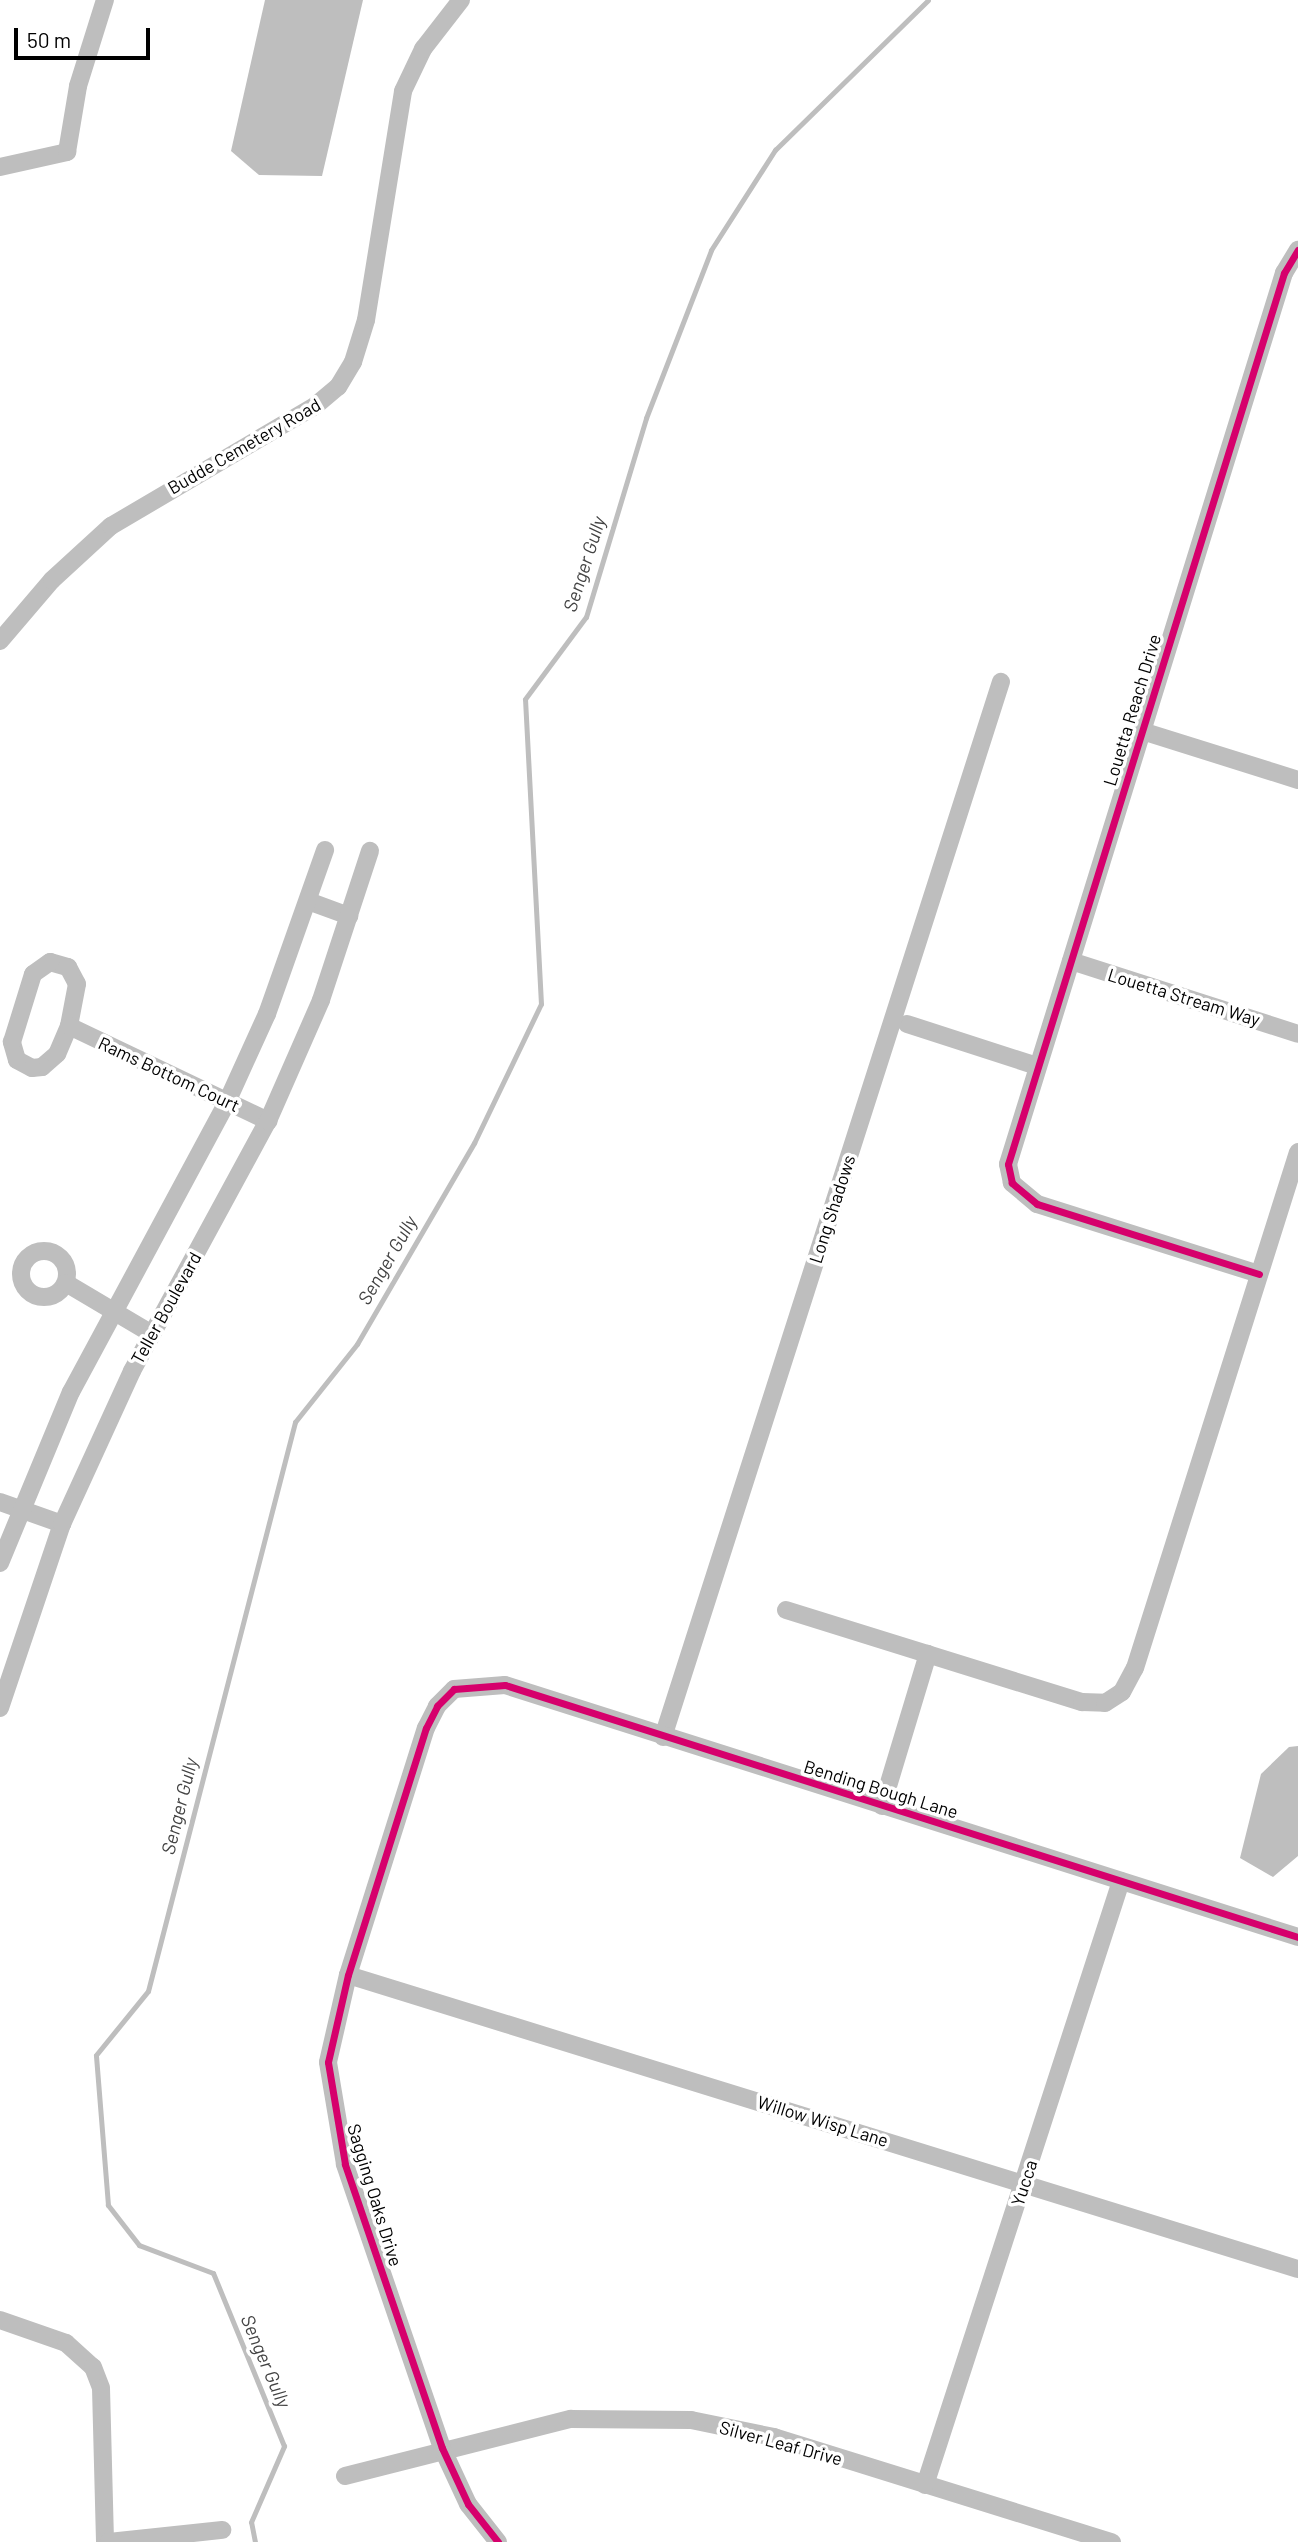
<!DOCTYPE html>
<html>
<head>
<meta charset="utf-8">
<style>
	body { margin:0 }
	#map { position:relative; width:1298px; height:2542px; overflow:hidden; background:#fff; font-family:Barlow,sans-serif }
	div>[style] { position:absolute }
	.water>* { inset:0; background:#bebebe }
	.stream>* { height:5px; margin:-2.5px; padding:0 2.5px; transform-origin:2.5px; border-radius:2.5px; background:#bebebe }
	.minor>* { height:18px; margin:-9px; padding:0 9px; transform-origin:9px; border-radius:9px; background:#bebebe }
	.minor>.ring { margin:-9px; padding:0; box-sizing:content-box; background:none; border:18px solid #bebebe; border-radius:50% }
	.cycleway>* { height:7px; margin:-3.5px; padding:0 3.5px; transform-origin:3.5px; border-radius:3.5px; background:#d6006c }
	span { translate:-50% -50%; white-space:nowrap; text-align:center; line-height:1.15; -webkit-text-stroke:7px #fff; paint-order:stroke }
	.street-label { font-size:18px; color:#000 }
	.water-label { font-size:19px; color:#434343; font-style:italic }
	.scale { position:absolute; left:14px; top:28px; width:136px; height:32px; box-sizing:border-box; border:4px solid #000; border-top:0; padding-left:9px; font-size:21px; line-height:24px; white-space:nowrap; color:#000; -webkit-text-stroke:5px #fff; paint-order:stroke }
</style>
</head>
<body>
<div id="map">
	<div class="water">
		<div style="clip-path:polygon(265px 0,363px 0,322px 176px,259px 175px,231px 151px)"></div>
		<div style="clip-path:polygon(1298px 1746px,1298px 1856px,1273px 1877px,1240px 1858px,1261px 1774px,1289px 1747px)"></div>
	</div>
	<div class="stream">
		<div style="left:255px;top:2542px;width:20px;rotate:-101deg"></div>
		<div style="left:251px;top:2522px;width:83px;rotate:-66.5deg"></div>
		<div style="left:284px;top:2446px;width:187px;rotate:-112.3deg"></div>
		<div style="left:213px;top:2273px;width:79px;rotate:-159.3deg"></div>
		<div style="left:139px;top:2245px;width:51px;rotate:-127.8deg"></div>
		<div style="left:108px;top:2205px;width:150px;rotate:-94.6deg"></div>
		<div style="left:96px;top:2055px;width:82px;rotate:-50.9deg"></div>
		<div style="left:148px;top:1991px;width:588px;rotate:-75.51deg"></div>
		<div style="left:295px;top:1422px;width:100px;rotate:-51.5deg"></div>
		<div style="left:357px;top:1344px;width:233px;rotate:-59.8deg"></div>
		<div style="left:474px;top:1143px;width:154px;rotate:-64.3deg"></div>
		<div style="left:541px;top:1004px;width:305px;rotate:-93deg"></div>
		<div style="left:525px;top:699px;width:102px;rotate:-53.4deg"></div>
		<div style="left:586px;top:617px;width:208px;rotate:-73.2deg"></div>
		<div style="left:646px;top:418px;width:180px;rotate:-68.8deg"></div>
		<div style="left:711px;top:250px;width:119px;rotate:-57.4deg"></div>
		<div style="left:775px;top:150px;width:214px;rotate:-44.4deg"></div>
	</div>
	<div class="minor">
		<div style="left:0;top:167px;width:69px;rotate:-12.6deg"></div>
		<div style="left:67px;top:152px;width:67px;rotate:-80.5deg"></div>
		<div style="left:78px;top:86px;width:90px;rotate:-72.6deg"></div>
		<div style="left:0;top:641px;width:80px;rotate:-49.6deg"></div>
		<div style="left:52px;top:580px;width:80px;rotate:-42.5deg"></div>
		<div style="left:111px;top:526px;width:237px;rotate:-30.5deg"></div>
		<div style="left:315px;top:406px;width:30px;rotate:-40deg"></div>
		<div style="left:338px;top:387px;width:29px;rotate:-59deg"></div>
		<div style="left:353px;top:362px;width:44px;rotate:-72.8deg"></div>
		<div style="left:366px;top:320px;width:232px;rotate:-80.8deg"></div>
		<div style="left:403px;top:91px;width:47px;rotate:-64.5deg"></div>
		<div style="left:423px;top:49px;width:62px;rotate:-52.2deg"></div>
		<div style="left:1142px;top:731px;width:164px;rotate:17.4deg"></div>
		<div style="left:308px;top:901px;width:44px;rotate:20.1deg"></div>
		<div style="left:1071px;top:961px;width:238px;rotate:17.8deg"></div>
		<div style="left:50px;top:962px;width:19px;rotate:16deg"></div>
		<div style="left:68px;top:967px;width:19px;rotate:62deg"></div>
		<div style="left:77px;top:984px;width:43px;rotate:100.8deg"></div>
		<div style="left:69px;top:1026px;width:30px;rotate:113deg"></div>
		<div style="left:57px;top:1054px;width:20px;rotate:139deg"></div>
		<div style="left:42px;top:1067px;width:10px;rotate:174deg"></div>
		<div style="left:32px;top:1068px;width:17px;rotate:-152deg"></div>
		<div style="left:17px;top:1060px;width:19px;rotate:-106deg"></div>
		<div style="left:12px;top:1042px;width:71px;rotate:-72.8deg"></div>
		<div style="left:33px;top:974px;width:21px;rotate:-35deg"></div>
		<div style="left:907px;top:1024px;width:137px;rotate:17.9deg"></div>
		<div style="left:69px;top:1026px;width:221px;rotate:25.5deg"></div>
		<div class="ring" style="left:21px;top:1251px;width:28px;height:28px"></div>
		<div style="left:1259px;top:1274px;width:233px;rotate:-162.5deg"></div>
		<div style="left:1037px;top:1204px;width:33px;rotate:-140deg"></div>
		<div style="left:1012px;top:1183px;width:19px;rotate:-102deg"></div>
		<div style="left:1008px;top:1164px;width:933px;rotate:-72.79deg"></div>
		<div style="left:1284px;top:273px;width:27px;rotate:-59deg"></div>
		<div style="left:66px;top:1283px;width:100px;rotate:30.7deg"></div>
		<div style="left:0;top:1502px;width:66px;rotate:19.5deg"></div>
		<div style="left:0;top:1563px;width:185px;rotate:-67.5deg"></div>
		<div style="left:71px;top:1392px;width:329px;rotate:-61.7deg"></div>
		<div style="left:227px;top:1102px;width:97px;rotate:-65.6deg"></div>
		<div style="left:267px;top:1014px;width:174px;rotate:-70.5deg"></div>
		<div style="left:786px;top:1610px;width:310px;rotate:17.3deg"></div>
		<div style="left:1082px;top:1702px;width:23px;rotate:2deg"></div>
		<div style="left:1105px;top:1703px;width:20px;rotate:-33deg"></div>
		<div style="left:1122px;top:1692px;width:27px;rotate:-62deg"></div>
		<div style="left:1135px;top:1668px;width:541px;rotate:-72.47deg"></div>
		<div style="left:0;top:1708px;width:194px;rotate:-71.4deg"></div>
		<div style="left:62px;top:1524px;width:168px;rotate:-65.4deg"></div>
		<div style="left:132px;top:1371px;width:285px;rotate:-61.5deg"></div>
		<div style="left:268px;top:1121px;width:132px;rotate:-66.3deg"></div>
		<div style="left:321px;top:1000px;width:157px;rotate:-71.8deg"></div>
		<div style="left:663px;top:1737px;width:1108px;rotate:-72.24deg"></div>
		<div style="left:882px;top:1806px;width:159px;rotate:-73.2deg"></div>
		<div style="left:348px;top:1975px;width:994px;rotate:17.2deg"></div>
		<div style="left:0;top:2320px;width:70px;rotate:19.2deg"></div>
		<div style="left:66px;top:2343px;width:36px;rotate:42deg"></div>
		<div style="left:93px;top:2367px;width:22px;rotate:69deg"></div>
		<div style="left:101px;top:2388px;width:154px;rotate:88.5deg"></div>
		<div style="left:345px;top:2476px;width:233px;rotate:-14.2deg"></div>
		<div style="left:571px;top:2419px;width:120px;rotate:0.5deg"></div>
		<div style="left:691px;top:2420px;width:85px;rotate:11.6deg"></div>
		<div style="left:774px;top:2437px;width:354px;rotate:17.3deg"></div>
		<div style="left:925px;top:2485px;width:635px;rotate:-72.02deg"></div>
		<div style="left:109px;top:2542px;width:114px;rotate:-6.1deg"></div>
		<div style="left:498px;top:2542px;width:48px;rotate:-128.3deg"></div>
		<div style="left:468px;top:2504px;width:62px;rotate:-114.9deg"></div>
		<div style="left:442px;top:2448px;width:300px;rotate:-108.9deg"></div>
		<div style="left:345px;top:2164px;width:103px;rotate:-99.5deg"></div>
		<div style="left:328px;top:2062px;width:89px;rotate:-77.1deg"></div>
		<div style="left:348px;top:1975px;width:259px;rotate:-72.5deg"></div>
		<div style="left:426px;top:1728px;width:25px;rotate:-63deg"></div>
		<div style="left:437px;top:1706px;width:24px;rotate:-45deg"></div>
		<div style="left:454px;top:1689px;width:51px;rotate:-4.5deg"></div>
		<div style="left:505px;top:1685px;width:832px;rotate:17.63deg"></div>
	</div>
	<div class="cycleway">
		<div style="left:1259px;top:1274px;width:233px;rotate:-162.5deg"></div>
		<div style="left:1037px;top:1204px;width:33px;rotate:-140deg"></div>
		<div style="left:1012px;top:1183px;width:19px;rotate:-102deg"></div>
		<div style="left:1008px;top:1164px;width:933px;rotate:-72.79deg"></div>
		<div style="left:1284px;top:273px;width:27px;rotate:-59deg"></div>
		<div style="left:498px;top:2542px;width:48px;rotate:-128.3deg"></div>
		<div style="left:468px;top:2504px;width:62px;rotate:-114.9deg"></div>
		<div style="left:442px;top:2448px;width:300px;rotate:-108.9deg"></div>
		<div style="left:345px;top:2164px;width:103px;rotate:-99.5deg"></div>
		<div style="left:328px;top:2062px;width:89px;rotate:-77.1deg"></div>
		<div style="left:348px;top:1975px;width:259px;rotate:-72.5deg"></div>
		<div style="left:426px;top:1728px;width:25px;rotate:-63deg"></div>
		<div style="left:437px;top:1706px;width:24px;rotate:-45deg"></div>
		<div style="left:454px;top:1689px;width:51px;rotate:-4.5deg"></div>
		<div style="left:505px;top:1685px;width:832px;rotate:17.63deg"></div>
	</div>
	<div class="street-label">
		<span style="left:244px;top:446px;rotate:-30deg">Budde Cemetery Road</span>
		<span style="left:1132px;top:710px;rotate:-73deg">Louetta Reach Drive</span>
		<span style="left:1184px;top:997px;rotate:17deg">Louetta Stream Way</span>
		<span style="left:169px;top:1074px;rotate:25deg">Rams Bottom Court</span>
		<span style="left:832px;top:1209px;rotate:-72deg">Long Shadows</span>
		<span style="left:166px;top:1308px;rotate:-61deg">Teller Boulevard</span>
		<span style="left:881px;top:1789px;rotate:17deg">Bending Bough Lane</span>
		<span style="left:823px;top:2121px;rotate:17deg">Willow Wisp Lane</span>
		<span style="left:1024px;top:2183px;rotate:-72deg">Yucca</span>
		<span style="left:375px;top:2195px;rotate:73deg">Sagging Oaks Drive</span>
		<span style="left:781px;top:2443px;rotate:15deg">Silver Leaf Drive</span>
	</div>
	<div class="water-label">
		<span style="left:584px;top:564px;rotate:-72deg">Senger Gully</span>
		<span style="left:387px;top:1260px;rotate:-60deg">Senger Gully</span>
		<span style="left:179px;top:1806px;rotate:-76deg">Senger Gully</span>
		<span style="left:266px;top:2361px;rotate:67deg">Senger Gully</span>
	</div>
	<div class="scale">50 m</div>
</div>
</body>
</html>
